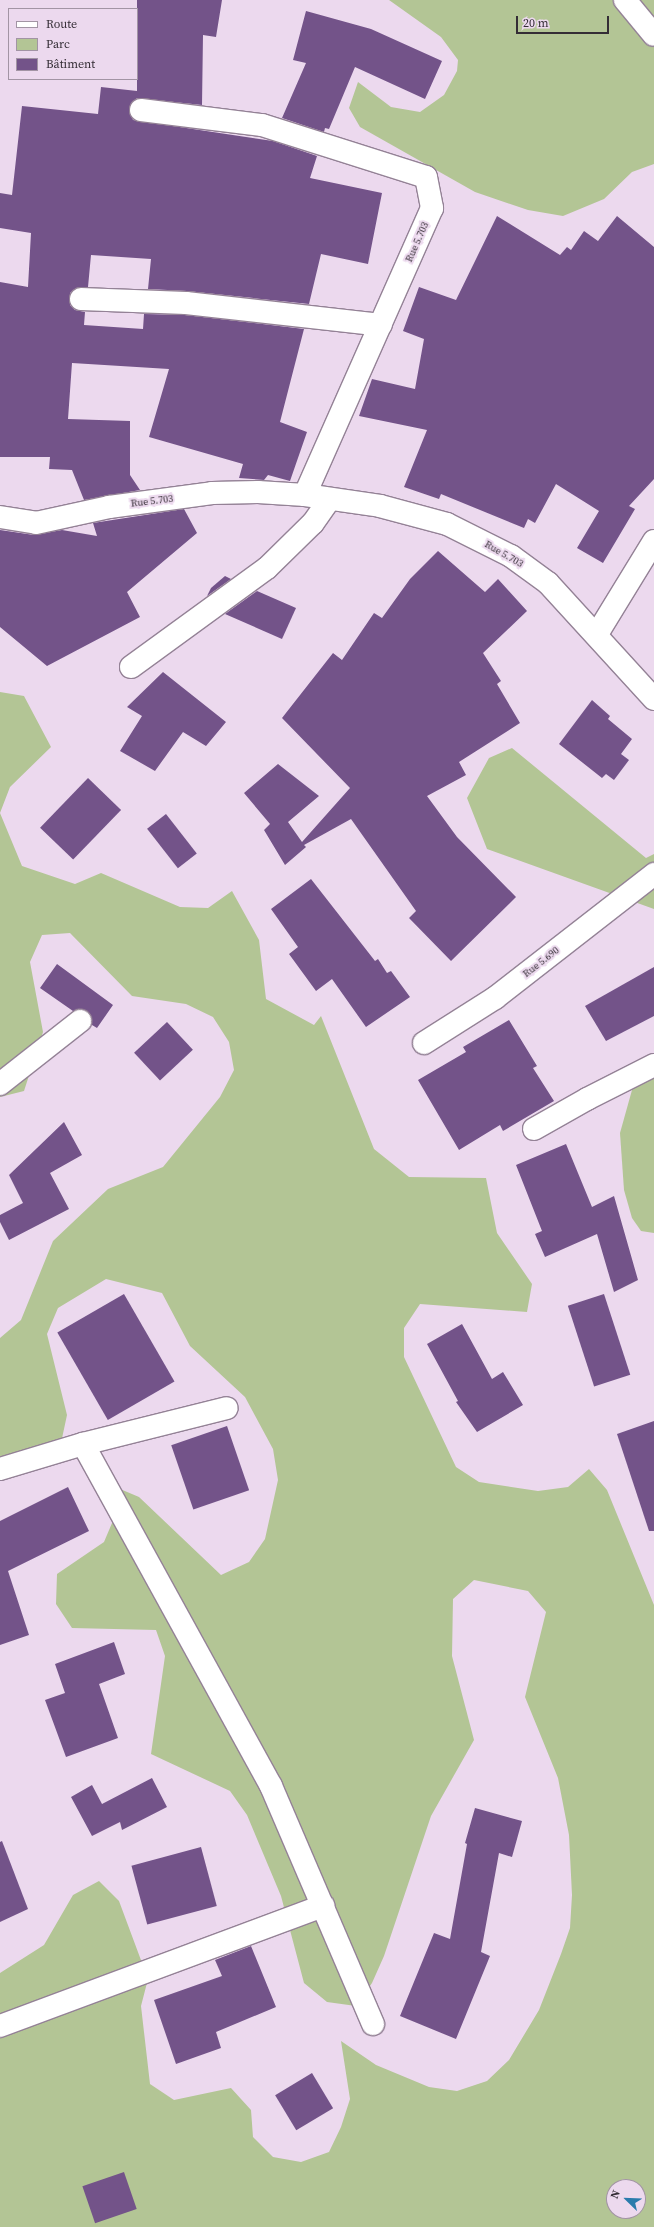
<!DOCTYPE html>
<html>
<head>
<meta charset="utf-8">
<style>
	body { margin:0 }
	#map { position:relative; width:654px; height:2227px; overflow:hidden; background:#ecd9ee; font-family:"Source Serif 4",serif }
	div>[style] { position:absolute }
	.green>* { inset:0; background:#b3c595 }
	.building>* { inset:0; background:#735389; transform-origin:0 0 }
	.roads { filter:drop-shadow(1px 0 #948296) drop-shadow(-1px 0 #948296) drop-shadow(0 1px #948296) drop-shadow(0 -1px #948296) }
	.minor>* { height:22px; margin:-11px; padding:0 11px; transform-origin:11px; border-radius:11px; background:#fff }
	span { translate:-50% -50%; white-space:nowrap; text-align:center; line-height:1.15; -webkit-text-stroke:4px #ecd9ee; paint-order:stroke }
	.street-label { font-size:10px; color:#342d35 }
	.legend { position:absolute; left:8px; top:8px; width:130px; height:72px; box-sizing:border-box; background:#ecd9ee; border:1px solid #a294a4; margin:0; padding:5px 7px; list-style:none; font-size:12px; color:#342d35 }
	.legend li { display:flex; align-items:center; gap:8px; height:20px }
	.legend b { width:20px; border:1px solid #a294a4 }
	.north { position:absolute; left:606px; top:2179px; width:40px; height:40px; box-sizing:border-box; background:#ecd9ee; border:1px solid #a294a4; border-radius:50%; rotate:293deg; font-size:11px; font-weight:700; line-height:16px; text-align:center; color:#342d35 }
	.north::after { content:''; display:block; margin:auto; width:14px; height:18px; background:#2a7bac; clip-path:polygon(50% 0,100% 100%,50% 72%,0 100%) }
	.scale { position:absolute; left:516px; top:16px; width:93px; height:18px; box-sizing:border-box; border:2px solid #342d35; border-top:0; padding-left:5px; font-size:12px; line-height:14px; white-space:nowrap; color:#342d35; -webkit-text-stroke:3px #ecd9ee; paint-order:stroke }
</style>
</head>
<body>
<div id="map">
	<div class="green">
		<div style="clip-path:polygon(389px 0,654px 0,654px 164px,632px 172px,604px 199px,563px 216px,528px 210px,475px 192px,360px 127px,349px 108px,358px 82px,391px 107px,420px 112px,444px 95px,457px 71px,458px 60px,441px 37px)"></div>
		<div style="clip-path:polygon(evenodd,0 692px,24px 696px,51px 747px,10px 787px,0 813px,22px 866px,75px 884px,101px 873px,180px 907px,208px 908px,232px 891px,259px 940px,266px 999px,314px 1025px,321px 1016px,374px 1149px,409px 1177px,486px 1178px,497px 1233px,532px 1284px,527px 1312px,420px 1304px,404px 1328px,404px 1357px,456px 1467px,479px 1482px,538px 1491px,568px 1487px,589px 1469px,607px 1490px,654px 1605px,654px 2227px,0 2227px,0 1973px,44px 1945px,73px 1895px,99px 1881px,119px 1901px,148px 1979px,141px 2006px,150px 2084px,174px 2100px,231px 2088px,251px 2110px,253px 2137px,273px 2157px,301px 2162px,329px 2152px,341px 2127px,350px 2099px,341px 2041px,376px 2065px,429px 2087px,457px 2091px,487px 2081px,509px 2060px,539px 2010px,561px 1954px,570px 1928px,572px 1895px,569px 1835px,558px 1778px,525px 1697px,546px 1612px,528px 1591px,474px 1580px,453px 1599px,452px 1656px,474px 1740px,431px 1816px,384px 1956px,372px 1983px,356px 2006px,327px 2002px,304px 1983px,281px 1896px,247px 1815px,230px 1791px,151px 1754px,165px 1656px,156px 1630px,72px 1628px,56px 1604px,57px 1574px,104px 1542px,115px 1516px,113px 1486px,139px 1497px,221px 1575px,249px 1562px,265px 1539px,278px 1480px,273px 1449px,245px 1397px,190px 1346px,162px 1293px,106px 1279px,58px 1308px,47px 1334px,67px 1415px,61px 1443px,0 1462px,0 1338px,21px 1320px,53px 1241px,108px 1189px,163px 1167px,220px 1097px,234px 1070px,229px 1042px,213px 1017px,186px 1004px,132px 996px,70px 933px,42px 935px,30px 962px,43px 1032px,24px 1091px,0 1097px,0 692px,614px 2187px,638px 2187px,638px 2211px,614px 2211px,614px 2187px)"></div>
		<div style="clip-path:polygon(512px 748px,646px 858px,654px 854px,654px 909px,487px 849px,467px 798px,489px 758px)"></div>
		<div style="clip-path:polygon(654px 1074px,654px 1233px,641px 1231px,632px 1218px,624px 1190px,620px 1133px,632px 1090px)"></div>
	</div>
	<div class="building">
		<div style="clip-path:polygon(137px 0,222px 0,216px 37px,203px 35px,202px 105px,137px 98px,129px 108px,133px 120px,273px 141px,317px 156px,310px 178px,382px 193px,368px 264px,321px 254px,309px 304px,187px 291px,148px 289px,151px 259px,91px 255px,88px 287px,76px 288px,70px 293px,70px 305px,75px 310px,85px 312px,84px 325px,143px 329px,144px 314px,185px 315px,304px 329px,280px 422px,307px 432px,290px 481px,268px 475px,264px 480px,239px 478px,243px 464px,149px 437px,169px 369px,72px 363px,68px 419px,130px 421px,130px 475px,140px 490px,84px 500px,72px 470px,49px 469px,50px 457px,0 457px,0 282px,28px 287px,31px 233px,0 228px,0 193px,12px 195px,22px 106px,98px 114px,101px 87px,137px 91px)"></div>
		<div style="clip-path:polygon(306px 11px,371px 29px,442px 61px,425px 99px,355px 67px,329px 129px,325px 128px,324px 132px,282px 118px,306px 63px,293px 60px)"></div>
		<div style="clip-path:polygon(497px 216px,560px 255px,567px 247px,571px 250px,584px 231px,598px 241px,617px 216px,654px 247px,654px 479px,629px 506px,635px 509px,603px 563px,577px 548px,599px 511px,556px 484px,535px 523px,528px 519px,524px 528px,441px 494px,439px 499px,404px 487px,427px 430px,359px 416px,372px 379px,415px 389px,424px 339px,403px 331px,419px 287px,456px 300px)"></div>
		<div style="clip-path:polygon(184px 509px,197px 533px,127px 592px,140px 617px,47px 666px,0 627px,0 530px,34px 535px,62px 530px,97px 536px,93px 523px)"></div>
		<div style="clip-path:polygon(438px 551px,485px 592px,498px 579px,527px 611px,483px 653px,501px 681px,497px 684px,520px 723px,459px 762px,466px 775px,427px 796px,457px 837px,516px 897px,451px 961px,409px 918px,416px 911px,351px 819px,304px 845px,306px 847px,285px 865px,264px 830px,270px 824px,244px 793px,278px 764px,319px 796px,288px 822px,302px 842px,350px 788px,282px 718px,333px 653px,342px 660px,374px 613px,382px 618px,410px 579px)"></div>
		<div style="clip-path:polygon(225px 576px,231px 579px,207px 596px,211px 588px)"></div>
		<div style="clip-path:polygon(257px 591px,296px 608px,282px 639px,225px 614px)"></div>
		<div style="clip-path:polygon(163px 672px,226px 722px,206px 746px,183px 732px,155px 771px,120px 751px,142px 716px,127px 707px)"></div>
		<div style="clip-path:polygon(592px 700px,610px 716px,608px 719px,632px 739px,621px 754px,629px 760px,614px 780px,606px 774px,602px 778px,559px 744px)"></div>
		<div style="left:88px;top:778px;width:46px;height:69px;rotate:44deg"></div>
		<div style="left:166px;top:814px;width:50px;height:24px;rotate:52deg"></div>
		<div style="clip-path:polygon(311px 879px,375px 961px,378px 959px,387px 973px,391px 971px,410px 997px,366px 1027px,332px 979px,316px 991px,289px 954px,298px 947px,271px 909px)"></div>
		<div style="clip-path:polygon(57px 964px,113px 1005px,97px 1028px,92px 1025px,90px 1014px,85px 1010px,73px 1011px,40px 988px)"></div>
		<div style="clip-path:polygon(654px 967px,654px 1016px,606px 1041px,585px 1006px)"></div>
		<div style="clip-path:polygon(509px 1020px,537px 1066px,533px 1068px,554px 1101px,503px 1131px,500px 1125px,459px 1150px,418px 1080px,466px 1052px,463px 1047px)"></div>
		<div style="left:167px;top:1022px;width:38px;height:45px;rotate:47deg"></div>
		<div style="clip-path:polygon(64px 1122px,82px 1155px,50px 1173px,69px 1209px,9px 1240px,0 1222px,0 1215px,23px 1203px,9px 1175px)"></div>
		<div style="clip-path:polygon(566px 1144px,592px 1207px,614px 1196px,638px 1280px,614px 1292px,597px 1234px,545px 1257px,535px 1234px,542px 1231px,516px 1165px)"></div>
		<div style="left:124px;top:1294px;width:101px;height:77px;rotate:60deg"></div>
		<div style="left:604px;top:1294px;width:85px;height:38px;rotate:72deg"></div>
		<div style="clip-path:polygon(462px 1324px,492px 1379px,503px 1372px,523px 1405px,477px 1432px,456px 1402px,458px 1401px,427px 1344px)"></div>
		<div style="clip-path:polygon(654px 1421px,654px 1531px,649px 1531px,617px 1434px)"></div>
		<div style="left:227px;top:1426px;width:68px;height:59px;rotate:71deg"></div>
		<div style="clip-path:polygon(68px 1487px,89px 1531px,8px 1571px,29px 1635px,0 1645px,0 1521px)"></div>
		<div style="clip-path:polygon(114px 1642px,125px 1674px,99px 1684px,118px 1738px,66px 1757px,45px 1700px,65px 1693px,55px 1664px)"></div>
		<div style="clip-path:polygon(152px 1778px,167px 1807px,122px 1830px,120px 1822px,92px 1836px,71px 1797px,92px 1785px,102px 1804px)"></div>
		<div style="clip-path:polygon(475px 1808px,522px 1821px,512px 1857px,499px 1853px,481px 1952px,490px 1956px,456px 2039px,400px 2016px,434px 1933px,450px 1939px,467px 1844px,465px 1843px)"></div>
		<div style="clip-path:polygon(2px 1841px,28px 1909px,0 1922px,0 1842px)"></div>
		<div style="left:201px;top:1847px;width:61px;height:72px;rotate:75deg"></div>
		<div style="clip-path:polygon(251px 1946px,276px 2007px,216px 2032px,221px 2048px,176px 2064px,154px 2000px,222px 1976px,215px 1960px)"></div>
		<div style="left:312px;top:2073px;width:41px;height:43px;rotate:59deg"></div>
		<div style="left:124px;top:2172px;width:39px;height:44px;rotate:71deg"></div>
	</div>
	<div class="roads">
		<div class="minor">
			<div style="left:625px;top:0;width:45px;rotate:50.4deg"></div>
			<div style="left:141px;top:110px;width:122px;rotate:7.1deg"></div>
			<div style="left:262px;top:125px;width:172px;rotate:17.6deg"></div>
			<div style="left:426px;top:177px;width:32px;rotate:79deg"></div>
			<div style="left:432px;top:208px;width:314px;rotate:113.9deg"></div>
			<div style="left:305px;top:495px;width:76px;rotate:8.3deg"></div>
			<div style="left:380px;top:506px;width:69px;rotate:15deg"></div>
			<div style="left:447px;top:524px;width:72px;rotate:26.6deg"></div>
			<div style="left:511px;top:556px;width:46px;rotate:36.1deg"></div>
			<div style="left:548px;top:583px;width:157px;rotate:47.6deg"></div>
			<div style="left:81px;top:299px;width:105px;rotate:2.2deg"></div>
			<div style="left:186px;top:303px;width:196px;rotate:6.4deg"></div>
			<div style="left:0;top:517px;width:36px;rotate:9deg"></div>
			<div style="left:36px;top:523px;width:75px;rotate:-12.4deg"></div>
			<div style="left:109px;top:507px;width:104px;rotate:-7.7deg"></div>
			<div style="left:212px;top:493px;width:46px;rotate:-1.2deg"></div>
			<div style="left:258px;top:492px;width:47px;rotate:3.7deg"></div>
			<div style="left:597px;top:634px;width:109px;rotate:-58.5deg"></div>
			<div style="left:131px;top:667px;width:168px;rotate:-36.1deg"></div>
			<div style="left:267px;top:568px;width:64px;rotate:-44.4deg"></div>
			<div style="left:313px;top:523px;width:29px;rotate:-55deg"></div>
			<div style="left:424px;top:1043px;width:84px;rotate:-32.4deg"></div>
			<div style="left:495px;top:998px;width:202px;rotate:-37.9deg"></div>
			<div style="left:0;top:1084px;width:102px;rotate:-38.2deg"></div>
			<div style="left:534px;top:1129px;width:61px;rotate:-29.5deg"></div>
			<div style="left:587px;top:1099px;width:75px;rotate:-26.9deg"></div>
			<div style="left:83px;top:1444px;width:390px;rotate:61.2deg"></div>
			<div style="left:271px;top:1786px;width:259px;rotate:66.8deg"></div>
			<div style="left:0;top:1469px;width:87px;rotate:-16.8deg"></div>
			<div style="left:83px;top:1444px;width:148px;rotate:-14deg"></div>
			<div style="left:0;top:2026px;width:345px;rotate:-20.4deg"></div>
		</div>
	</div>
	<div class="street-label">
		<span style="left:417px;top:242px;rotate:-66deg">Rue 5.703</span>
		<span style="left:152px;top:501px;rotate:-7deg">Rue 5.703</span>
		<span style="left:504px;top:554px;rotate:30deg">Rue 5.703</span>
		<span style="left:541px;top:962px;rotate:-38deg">Rue 5.690</span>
	</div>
	<ul class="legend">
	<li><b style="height:5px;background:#fff"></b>Route</li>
	<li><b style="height:11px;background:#b3c595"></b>Parc</li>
	<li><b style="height:11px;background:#735389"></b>Bâtiment</li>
	</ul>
	<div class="north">N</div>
	<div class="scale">20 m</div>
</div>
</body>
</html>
